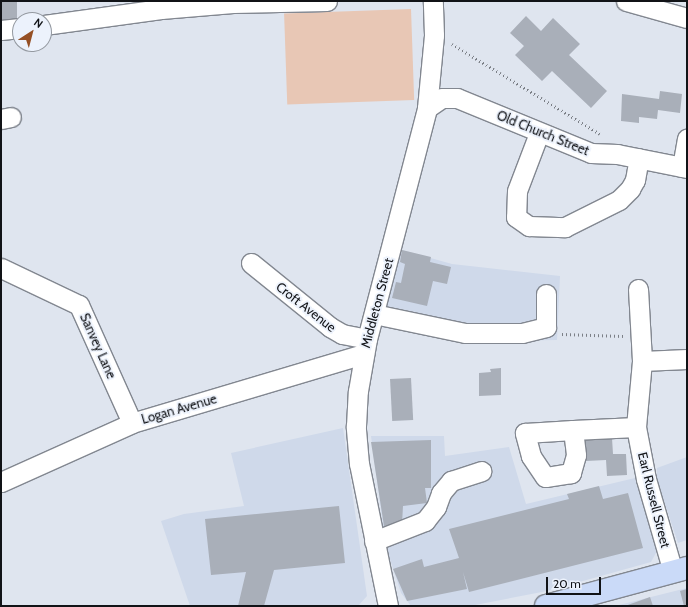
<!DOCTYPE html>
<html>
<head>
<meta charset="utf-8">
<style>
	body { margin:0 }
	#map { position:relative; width:688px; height:607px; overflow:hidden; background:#dfe5ef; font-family:Cabin,sans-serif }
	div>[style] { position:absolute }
	.built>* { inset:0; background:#cfd9ea }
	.green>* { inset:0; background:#e8c7b5; transform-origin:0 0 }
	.building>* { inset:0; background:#a9afb9; transform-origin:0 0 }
	.path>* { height:2.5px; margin-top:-1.25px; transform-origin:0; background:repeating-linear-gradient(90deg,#7b7f86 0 1px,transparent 0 4px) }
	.roads { filter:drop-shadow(1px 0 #828790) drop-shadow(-1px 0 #828790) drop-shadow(0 1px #828790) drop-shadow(0 -1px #828790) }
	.minor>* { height:19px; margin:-9.5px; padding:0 9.5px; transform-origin:9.5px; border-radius:9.5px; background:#fff }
	.major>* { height:22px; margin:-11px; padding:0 11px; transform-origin:11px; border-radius:11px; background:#cadaf8 }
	span { translate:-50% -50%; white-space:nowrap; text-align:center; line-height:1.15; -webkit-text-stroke:3.5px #ecf2fc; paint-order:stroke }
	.street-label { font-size:13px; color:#111317 }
	.frame { position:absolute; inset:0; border:2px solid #111317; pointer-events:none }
	.north { position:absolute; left:12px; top:12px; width:40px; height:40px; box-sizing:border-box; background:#ecf2fc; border:1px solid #9499a0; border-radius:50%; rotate:36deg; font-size:11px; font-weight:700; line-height:16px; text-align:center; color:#111317 }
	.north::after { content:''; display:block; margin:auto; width:14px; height:18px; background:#955025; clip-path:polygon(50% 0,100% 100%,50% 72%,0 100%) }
	.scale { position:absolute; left:546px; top:577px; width:55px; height:18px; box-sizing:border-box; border:2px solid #111317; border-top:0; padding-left:5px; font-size:12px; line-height:14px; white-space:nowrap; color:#111317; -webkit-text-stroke:3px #ecf2fc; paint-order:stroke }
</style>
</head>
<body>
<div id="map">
	<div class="built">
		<div style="clip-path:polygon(402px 250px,452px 264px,560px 276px,557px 340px,497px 341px,380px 327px)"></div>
		<div style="clip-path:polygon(343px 428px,367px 596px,358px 606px,190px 606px,161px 521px,184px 514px,244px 506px,231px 453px)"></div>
		<div style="clip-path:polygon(371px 436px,444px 436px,445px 456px,509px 447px,526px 504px,635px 478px,657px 551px,651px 562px,547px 591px,470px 606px,411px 606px,401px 593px,386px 547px)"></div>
		<div style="clip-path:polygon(687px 457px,687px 540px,678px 543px,657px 480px,657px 468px)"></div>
		<div style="clip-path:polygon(687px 588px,687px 606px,615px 606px)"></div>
	</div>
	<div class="green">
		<div style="left:411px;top:9px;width:91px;height:127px;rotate:88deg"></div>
	</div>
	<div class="building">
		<div style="left:1px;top:1px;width:16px;height:22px"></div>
		<div style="clip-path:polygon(526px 16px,541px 31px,553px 18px,580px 44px,569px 55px,607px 91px,591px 108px,552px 71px,542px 81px,515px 55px,524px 46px,510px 33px)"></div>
		<div style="clip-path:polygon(660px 91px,682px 94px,680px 113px,658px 110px,657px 119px,639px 117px,639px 123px,621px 121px,622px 94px,659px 99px)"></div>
		<div style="clip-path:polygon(402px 250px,431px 257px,430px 262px,451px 267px,447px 284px,433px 281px,427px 306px,392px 298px,396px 282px,401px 283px,405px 264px,400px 262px)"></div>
		<div style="clip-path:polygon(501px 368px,501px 395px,479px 396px,479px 373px,491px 372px,490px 369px)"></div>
		<div style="left:411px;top:378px;width:42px;height:21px;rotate:87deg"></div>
		<div style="clip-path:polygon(612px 438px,613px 454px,626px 454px,627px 475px,607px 476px,606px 460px,586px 461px,584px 439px)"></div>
		<div style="clip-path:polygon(431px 440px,431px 488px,425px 488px,427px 503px,403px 506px,402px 524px,384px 526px,371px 442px)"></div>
		<div style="clip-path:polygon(599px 486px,603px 499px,628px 493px,643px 548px,469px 592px,463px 572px,467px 589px,407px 601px,393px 569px,422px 559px,424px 567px,459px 558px,449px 529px,569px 499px,567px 494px)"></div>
		<div style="clip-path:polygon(339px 506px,345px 563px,274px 570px,264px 606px,238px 606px,246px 572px,211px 575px,205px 519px)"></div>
		<div style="clip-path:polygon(687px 589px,687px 606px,684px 606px,680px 591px)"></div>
		<div style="clip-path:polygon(650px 597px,653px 606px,625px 606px)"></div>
	</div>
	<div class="path">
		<div style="left:452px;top:44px;width:173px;rotate:31.3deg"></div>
		<div style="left:562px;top:334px;width:61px;rotate:1.9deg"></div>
	</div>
	<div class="roads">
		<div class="minor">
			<div style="left:626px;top:1px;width:63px;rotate:15.6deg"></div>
			<div style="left:44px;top:25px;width:118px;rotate:-7.8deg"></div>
			<div style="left:161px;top:9px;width:72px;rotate:-4.8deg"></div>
			<div style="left:233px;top:3px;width:94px;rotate:-1.2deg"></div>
			<div style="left:1px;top:30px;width:19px;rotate:-6deg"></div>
			<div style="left:427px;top:108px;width:18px;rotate:-34deg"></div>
			<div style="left:442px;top:98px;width:15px"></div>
			<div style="left:457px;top:98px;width:145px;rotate:22.3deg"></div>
			<div style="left:591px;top:153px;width:26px;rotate:2deg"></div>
			<div style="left:617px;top:154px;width:71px;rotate:11.3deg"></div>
			<div style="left:1px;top:119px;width:10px;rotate:-11deg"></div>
			<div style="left:539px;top:133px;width:62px;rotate:110.8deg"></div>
			<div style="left:517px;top:191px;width:26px;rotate:92deg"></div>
			<div style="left:516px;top:217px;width:16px;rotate:35deg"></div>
			<div style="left:529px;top:226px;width:36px;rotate:2deg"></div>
			<div style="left:565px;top:227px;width:60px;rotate:-26.6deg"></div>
			<div style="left:619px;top:200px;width:16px;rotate:-45deg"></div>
			<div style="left:630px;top:189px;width:10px;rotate:-61deg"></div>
			<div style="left:635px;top:180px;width:22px;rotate:-80deg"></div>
			<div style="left:682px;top:167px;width:29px;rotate:-80deg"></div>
			<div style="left:251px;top:263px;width:102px;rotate:39deg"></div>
			<div style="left:330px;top:327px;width:14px;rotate:30deg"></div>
			<div style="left:342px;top:334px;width:25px;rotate:11deg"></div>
			<div style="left:1px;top:268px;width:86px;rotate:25.4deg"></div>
			<div style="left:79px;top:305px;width:129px;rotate:65.8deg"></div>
			<div style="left:638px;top:289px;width:72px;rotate:86.8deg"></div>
			<div style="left:642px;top:361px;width:66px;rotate:95.2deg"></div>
			<div style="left:636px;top:427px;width:53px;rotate:79.1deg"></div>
			<div style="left:646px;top:479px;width:97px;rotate:73.8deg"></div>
			<div style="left:374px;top:314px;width:93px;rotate:11.8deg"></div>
			<div style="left:465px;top:333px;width:57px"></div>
			<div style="left:522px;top:333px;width:25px;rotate:-14deg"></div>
			<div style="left:546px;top:327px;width:33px;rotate:-90deg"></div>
			<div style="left:642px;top:361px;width:45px;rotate:-2.5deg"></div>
			<div style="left:573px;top:430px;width:25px;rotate:83deg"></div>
			<div style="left:576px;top:455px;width:19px;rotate:106deg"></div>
			<div style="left:571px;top:473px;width:26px;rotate:171deg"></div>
			<div style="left:545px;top:477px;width:25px;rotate:-124deg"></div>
			<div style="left:531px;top:456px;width:24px;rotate:-105deg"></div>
			<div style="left:525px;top:433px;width:48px;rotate:-3.6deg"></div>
			<div style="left:573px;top:430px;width:63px;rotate:-2.7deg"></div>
			<div style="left:1px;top:482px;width:144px;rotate:-24.2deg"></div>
			<div style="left:132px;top:423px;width:242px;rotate:-16.6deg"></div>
			<div style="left:374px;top:541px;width:55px;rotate:-21.4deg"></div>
			<div style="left:425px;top:521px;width:18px;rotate:-52deg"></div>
			<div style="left:436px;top:507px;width:15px;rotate:-70deg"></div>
			<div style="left:441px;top:493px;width:16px;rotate:-50deg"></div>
			<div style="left:451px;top:481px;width:32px;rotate:-18deg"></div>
			<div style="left:388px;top:606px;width:145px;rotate:-101.5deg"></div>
			<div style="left:359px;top:464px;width:38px;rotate:-95deg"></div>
			<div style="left:356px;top:426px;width:35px;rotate:-87deg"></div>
			<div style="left:358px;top:391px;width:53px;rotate:-80.2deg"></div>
			<div style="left:367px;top:339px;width:239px;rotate:-75.4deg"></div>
			<div style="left:427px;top:108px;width:73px;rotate:-84.5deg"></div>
			<div style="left:434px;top:35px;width:34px;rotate:-92deg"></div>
		</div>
		<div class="major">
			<div style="left:546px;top:606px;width:146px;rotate:-15.1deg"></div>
		</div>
	</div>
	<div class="street-label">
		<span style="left:543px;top:133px;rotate:22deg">Old Church Street</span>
		<span style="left:377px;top:303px;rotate:-75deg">Middleton Street</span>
		<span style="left:306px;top:307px;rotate:38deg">Croft Avenue</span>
		<span style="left:98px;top:346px;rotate:66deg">Sanvey Lane</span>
		<span style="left:179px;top:409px;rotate:-16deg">Logan Avenue</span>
		<span style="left:654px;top:500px;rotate:76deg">Earl Russell Street</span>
	</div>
	<div class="frame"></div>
	<div class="north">N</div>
	<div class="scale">20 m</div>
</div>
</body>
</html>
